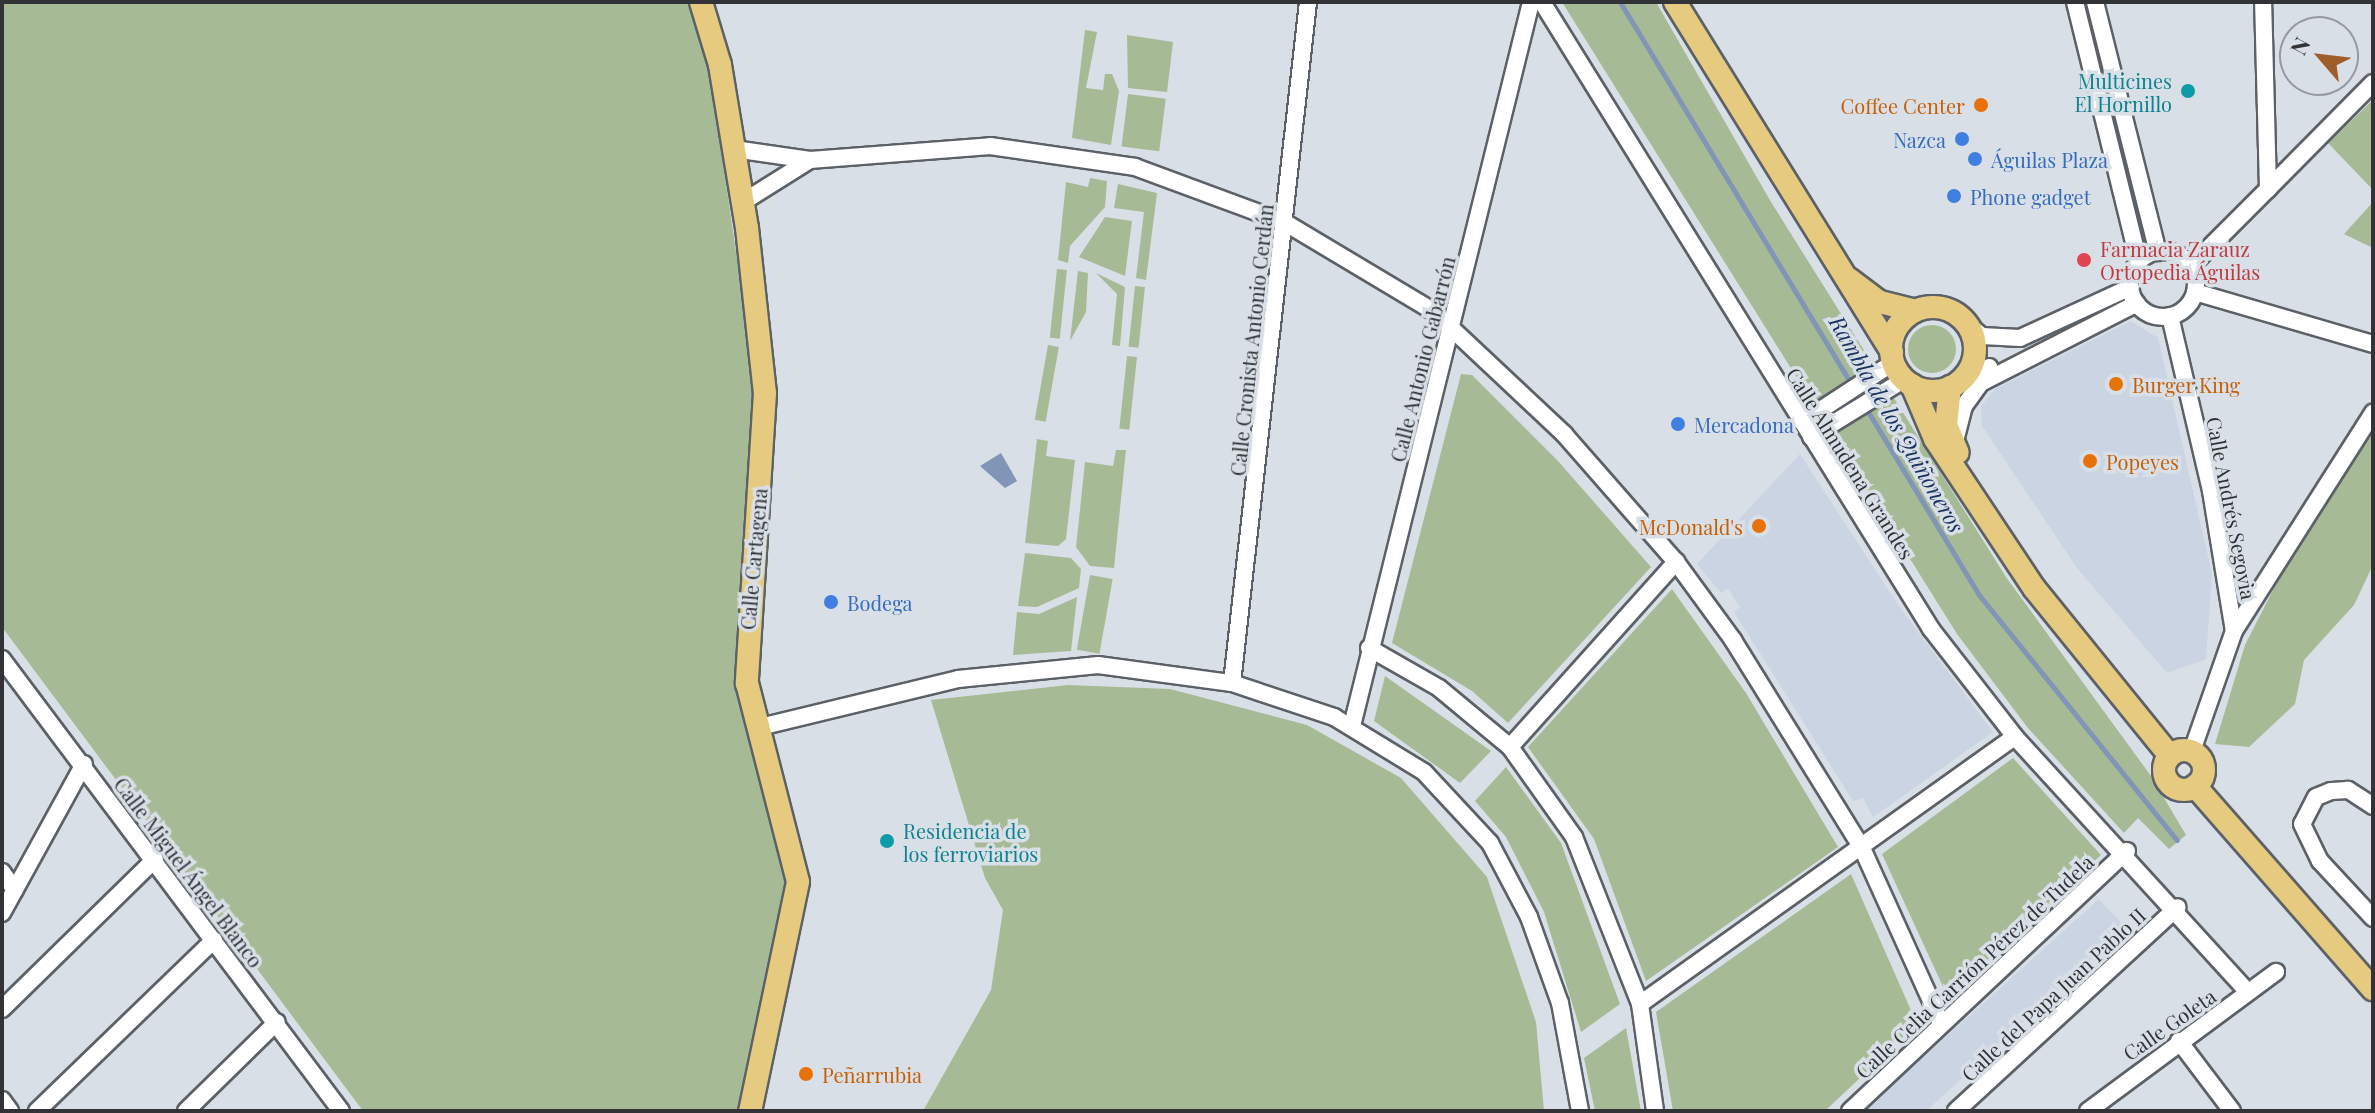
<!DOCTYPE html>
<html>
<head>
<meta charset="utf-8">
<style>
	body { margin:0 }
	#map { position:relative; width:2375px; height:1113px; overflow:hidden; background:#d9dfe6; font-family:"Playfair Display",serif }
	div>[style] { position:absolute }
	.built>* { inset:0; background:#cad4e2 }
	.green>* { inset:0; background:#a7ba96; transform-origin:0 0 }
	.round { border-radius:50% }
	.water>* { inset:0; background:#8195b7 }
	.stream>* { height:5px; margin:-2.5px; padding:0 2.5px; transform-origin:2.5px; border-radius:2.5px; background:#8195b7 }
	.roads { filter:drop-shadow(2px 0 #5c6167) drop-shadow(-2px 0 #5c6167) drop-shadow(0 2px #5c6167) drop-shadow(0 -2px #5c6167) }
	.minor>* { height:16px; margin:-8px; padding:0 8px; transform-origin:8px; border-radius:8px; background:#fff }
	.minor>.ring { margin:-8px; padding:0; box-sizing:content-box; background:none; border:16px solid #fff; border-radius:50% }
	.major>* { height:22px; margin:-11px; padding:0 11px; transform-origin:11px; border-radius:11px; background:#e6ca7f }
	.major>.ring { margin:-11px; padding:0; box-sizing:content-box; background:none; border:22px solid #e6ca7f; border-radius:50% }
	.dots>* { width:22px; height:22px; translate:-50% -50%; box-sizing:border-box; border:4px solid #d9dfe6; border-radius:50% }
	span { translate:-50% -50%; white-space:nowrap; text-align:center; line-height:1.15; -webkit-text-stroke:7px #d9dfe6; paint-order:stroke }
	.culture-label { font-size:20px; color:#0d838f }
	.right { translate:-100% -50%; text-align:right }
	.left { translate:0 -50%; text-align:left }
	.food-label { font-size:20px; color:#c56008 }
	.shop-label { font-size:20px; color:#366cbe }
	.health-label { font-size:20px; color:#be3a42 }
	.street-label { font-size:20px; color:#313336 }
	.water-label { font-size:22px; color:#1a3460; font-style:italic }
	.frame { position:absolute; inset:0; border:4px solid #313336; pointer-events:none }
	.north { position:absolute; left:2279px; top:16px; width:80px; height:80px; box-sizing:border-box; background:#d9dfe6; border:2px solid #969aa0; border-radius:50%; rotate:298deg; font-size:22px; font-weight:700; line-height:32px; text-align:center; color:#313336 }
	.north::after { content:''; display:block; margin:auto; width:28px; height:36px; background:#9f5e29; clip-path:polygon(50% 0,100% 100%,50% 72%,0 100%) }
</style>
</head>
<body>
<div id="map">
	<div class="built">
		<div style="clip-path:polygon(2131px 321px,2158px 338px,2212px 574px,2206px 659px,2167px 673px,2077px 568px,1982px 426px,1981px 406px,1995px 389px)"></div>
		<div style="clip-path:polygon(1800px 454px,1898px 605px,1993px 732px,1873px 817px,1863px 798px,1853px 801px,1734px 612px,1740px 607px,1728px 589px,1721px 593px,1697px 564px)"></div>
		<div style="clip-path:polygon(2099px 899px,2126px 928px,1926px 1111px,1864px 1111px)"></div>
	</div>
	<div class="green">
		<div style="clip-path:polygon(2px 2px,689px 2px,708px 60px,755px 382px,736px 689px,783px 850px,788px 896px,741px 1111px,363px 1111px,2px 627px)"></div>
		<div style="clip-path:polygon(1562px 2px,1656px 2px,1771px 202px,2006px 577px,2151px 776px,2186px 835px,2169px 849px,2138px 818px,2124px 833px,2028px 728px,1957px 634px)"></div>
		<div style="clip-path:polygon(1085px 30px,1097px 32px,1086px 88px,1103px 90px,1105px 74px,1112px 74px,1119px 91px,1111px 145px,1072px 138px)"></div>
		<div style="clip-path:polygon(1127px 35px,1173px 42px,1167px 92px,1128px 88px)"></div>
		<div style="left:1128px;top:94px;width:38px;height:53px;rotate:7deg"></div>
		<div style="clip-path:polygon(2373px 100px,2373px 190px,2328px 143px)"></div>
		<div style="clip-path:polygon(1090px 178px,1107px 181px,1105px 207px,1070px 246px,1068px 263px,1058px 260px,1066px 182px,1088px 187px)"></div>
		<div style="clip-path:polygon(1118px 184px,1157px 193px,1146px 280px,1136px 278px,1144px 212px,1114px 208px)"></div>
		<div style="clip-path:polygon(2373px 202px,2373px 248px,2344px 234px)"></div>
		<div style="clip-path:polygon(1105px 217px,1132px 221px,1125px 276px,1079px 257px)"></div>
		<div style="left:1057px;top:269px;width:10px;height:69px;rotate:6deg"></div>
		<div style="clip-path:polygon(1078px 271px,1088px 273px,1086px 312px,1070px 341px)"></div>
		<div style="clip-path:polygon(1096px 273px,1125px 287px,1120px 346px,1112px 345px,1117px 294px)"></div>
		<div style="left:1135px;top:286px;width:10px;height:61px;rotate:6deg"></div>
		<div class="round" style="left:1908px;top:325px;width:48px;height:48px"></div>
		<div style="left:1048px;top:345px;width:11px;height:76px;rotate:10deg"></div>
		<div style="left:1127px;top:356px;width:10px;height:73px;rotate:6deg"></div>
		<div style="clip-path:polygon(1461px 374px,1472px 375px,1558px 461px,1651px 567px,1508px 723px,1472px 691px,1392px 643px)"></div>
		<div style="clip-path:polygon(2373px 425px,2373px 565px,2354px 605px,2304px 660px,2295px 704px,2249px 747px,2215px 744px,2245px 645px,2302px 533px)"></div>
		<div style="clip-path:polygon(1037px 439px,1048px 441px,1046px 456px,1075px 460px,1066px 539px,1058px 546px,1025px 543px)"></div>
		<div style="clip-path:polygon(1116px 450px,1126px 450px,1114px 568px,1090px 566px,1076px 547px,1085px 462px,1113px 466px)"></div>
		<div style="clip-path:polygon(1025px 553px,1071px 558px,1081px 569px,1079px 588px,1037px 607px,1018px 606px)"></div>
		<div style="left:1090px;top:575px;width:23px;height:76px;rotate:10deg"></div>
		<div style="clip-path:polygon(1672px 589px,1746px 693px,1838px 847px,1646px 981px,1594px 839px,1528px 747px)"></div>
		<div style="clip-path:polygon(1077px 597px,1071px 651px,1013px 655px,1017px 612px,1039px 614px)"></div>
		<div style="clip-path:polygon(1385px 676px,1491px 751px,1460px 783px,1374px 721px)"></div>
		<div style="clip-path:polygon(1068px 685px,1170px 689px,1307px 725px,1401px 778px,1487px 877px,1536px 1022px,1544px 1111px,923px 1111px,991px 990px,1003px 910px,985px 878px,931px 700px)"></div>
		<div style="clip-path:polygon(2013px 758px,2101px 855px,1954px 994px,1945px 991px,1882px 854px)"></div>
		<div style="clip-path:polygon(1506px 767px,1561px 843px,1620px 1004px,1581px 1032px,1544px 912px,1506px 837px,1475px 801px)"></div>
		<div style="clip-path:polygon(1851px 874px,1917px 1024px,1825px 1111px,1673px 1111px,1656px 1012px)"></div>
		<div style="clip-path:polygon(1626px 1028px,1641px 1111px,1595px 1111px,1584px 1058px)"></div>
	</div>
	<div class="water">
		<div style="clip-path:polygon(1001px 453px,1017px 481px,1005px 488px,980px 466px)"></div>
	</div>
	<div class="stream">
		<div style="left:1620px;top:2px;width:693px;rotate:58.81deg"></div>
		<div style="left:1979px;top:595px;width:315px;rotate:51.1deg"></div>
	</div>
	<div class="roads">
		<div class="minor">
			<div style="left:1542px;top:2px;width:738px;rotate:58.18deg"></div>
			<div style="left:1931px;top:629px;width:137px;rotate:52.1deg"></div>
			<div style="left:2015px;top:737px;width:345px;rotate:47.6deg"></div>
			<div style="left:2075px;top:2px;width:268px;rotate:76.2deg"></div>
			<div style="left:2095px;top:2px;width:258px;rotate:75.9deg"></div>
			<div style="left:734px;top:149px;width:77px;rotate:8.2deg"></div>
			<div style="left:810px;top:160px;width:181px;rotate:-4.4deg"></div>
			<div style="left:990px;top:146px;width:147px;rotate:8.2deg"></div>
			<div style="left:1135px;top:167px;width:159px;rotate:20.3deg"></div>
			<div style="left:1284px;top:222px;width:174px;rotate:30.9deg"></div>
			<div style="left:1433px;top:311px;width:180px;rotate:43.2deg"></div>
			<div style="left:1564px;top:434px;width:170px;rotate:48.8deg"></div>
			<div style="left:1676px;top:562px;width:97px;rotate:53.8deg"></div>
			<div style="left:1733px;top:640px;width:245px;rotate:58.2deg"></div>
			<div style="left:1862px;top:848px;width:192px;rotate:65.7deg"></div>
			<div style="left:2268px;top:189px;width:149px;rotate:-45.3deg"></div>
			<div style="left:743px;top:202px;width:79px;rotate:-32.1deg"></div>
			<div class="ring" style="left:2130px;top:251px;width:50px;height:50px"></div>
			<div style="left:2191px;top:266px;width:109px;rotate:-45deg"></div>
			<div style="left:2268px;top:189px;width:187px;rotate:-91.5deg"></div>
			<div style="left:2195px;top:292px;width:185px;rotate:16.3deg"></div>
			<div style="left:2170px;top:316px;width:180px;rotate:76.8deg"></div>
			<div style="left:2211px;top:491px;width:142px;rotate:80.7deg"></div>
			<div style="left:2234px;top:631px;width:127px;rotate:109.3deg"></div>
			<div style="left:1967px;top:324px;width:19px;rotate:39deg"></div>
			<div style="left:1982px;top:336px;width:38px;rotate:3deg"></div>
			<div style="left:2020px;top:338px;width:122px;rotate:-24.7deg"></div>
			<div style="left:1960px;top:380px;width:32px;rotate:-24deg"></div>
			<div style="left:1802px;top:422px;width:110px;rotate:-33.1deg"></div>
			<div style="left:1811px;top:437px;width:110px;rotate:-31.7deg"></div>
			<div style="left:1954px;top:445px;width:40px;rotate:-75.6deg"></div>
			<div style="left:1964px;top:406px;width:29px;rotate:-54deg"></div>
			<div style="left:1981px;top:383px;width:175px;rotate:-27.1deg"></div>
			<div style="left:2234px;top:631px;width:259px;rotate:-57.5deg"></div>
			<div style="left:1369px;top:648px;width:81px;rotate:29.7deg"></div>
			<div style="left:1439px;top:688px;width:92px;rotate:39.7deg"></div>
			<div style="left:1510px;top:747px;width:110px;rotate:54.6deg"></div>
			<div style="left:1574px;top:837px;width:180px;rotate:68.4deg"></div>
			<div style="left:1640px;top:1004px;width:108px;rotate:82deg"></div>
			<div style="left:2px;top:659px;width:565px;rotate:53.13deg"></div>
			<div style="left:1232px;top:683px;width:685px;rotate:-83.63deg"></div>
			<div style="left:1352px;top:726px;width:746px;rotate:-76.11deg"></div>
			<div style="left:760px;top:727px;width:204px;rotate:-13.6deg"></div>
			<div style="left:958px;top:679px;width:141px;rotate:-5.7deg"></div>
			<div style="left:1098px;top:665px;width:135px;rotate:7.7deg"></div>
			<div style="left:1232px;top:683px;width:108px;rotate:18.4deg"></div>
			<div style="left:1334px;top:717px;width:105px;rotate:31.4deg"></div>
			<div style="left:1424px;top:772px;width:97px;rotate:47.1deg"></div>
			<div style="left:1490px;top:843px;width:84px;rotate:62.2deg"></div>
			<div style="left:1529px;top:917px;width:91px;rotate:70.2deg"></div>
			<div style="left:1560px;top:1003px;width:110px;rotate:79.5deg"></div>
			<div style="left:1510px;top:747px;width:249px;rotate:-48.1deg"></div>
			<div style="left:2373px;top:806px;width:30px;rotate:-147deg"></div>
			<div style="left:2348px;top:790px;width:17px;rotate:177deg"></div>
			<div style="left:2331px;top:791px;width:16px;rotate:158deg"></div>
			<div style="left:2316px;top:797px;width:30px;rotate:117deg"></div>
			<div style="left:2302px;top:824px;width:41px;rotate:64.1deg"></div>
			<div style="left:2320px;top:861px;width:78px;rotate:47.1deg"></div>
			<div style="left:2px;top:872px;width:22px;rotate:54deg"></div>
			<div style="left:2px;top:913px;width:170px;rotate:-61.2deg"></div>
			<div style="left:1640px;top:1004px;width:460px;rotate:-35.5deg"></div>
			<div style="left:2px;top:1009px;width:214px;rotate:-44.4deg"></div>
			<div style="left:2179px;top:1041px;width:88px;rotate:52.9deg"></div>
			<div style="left:2px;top:1100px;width:14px;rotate:54deg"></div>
			<div style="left:37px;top:1111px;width:246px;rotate:-44deg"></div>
			<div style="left:186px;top:1111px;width:127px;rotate:-44.4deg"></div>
			<div style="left:1850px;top:1111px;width:380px;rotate:-43.2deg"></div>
			<div style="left:1956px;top:1111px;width:301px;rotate:-42.6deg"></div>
			<div style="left:2088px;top:1111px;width:234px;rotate:-36.5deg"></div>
		</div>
		<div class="major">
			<div style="left:701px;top:2px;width:66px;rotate:73.2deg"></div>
			<div style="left:720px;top:65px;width:165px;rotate:80.6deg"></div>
			<div style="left:747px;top:228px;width:166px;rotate:83.8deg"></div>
			<div style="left:765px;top:393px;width:291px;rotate:93.6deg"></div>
			<div style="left:747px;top:683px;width:205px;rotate:75.6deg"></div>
			<div style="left:798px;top:882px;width:234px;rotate:101.8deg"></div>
			<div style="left:1675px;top:2px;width:412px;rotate:58.2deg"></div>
			<div style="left:1849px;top:279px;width:39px;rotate:37deg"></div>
			<div style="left:1880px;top:302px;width:36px;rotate:14deg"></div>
			<div class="ring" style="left:1891px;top:307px;width:62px;height:62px"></div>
			<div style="left:1912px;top:385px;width:59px;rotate:66.9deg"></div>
			<div style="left:1935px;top:439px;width:179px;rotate:56.4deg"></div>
			<div style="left:2034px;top:588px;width:216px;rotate:51deg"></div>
			<div style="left:1950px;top:387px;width:38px;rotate:96deg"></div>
			<div style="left:1946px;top:425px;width:30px;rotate:67deg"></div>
			<div class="ring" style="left:2164px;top:750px;width:18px;height:18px"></div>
			<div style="left:2195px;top:786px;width:270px;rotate:48.8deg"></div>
		</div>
	</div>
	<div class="dots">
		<div style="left:2188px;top:91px;background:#0f9aa8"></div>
		<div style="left:1981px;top:105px;background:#e8710a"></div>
		<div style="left:1962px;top:139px;background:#3f7fe0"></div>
		<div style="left:1975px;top:159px;background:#3f7fe0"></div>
		<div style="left:1954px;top:196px;background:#3f7fe0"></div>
		<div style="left:2084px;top:260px;background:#e0444e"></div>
		<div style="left:2116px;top:384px;background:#e8710a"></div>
		<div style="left:1678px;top:424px;background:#3f7fe0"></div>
		<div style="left:2090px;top:461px;background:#e8710a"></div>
		<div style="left:1759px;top:526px;background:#e8710a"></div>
		<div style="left:831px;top:602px;background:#3f7fe0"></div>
		<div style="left:887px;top:841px;background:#0f9aa8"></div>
		<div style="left:806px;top:1074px;background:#e8710a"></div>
	</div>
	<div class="culture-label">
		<span class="right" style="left:2172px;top:92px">Multicines<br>El Hornillo</span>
		<span class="left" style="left:903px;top:842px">Residencia de<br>los ferroviarios</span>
	</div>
	<div class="food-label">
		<span class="right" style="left:1965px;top:105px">Coffee Center</span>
		<span class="left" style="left:2132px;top:384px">Burger King</span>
		<span class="left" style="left:2106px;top:461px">Popeyes</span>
		<span class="right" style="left:1743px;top:526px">McDonald's</span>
		<span class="left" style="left:822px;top:1074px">Peñarrubia</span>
	</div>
	<div class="shop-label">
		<span class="right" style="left:1946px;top:139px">Nazca</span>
		<span class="left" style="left:1991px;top:159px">Águilas Plaza</span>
		<span class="left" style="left:1970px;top:196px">Phone gadget</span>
		<span class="left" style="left:1694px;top:424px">Mercadona</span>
		<span class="left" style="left:847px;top:602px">Bodega</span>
	</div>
	<div class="health-label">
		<span class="left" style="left:2100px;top:260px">Farmacia Zarauz<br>Ortopedia Águilas</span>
	</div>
	<div class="street-label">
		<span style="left:1251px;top:340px;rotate:-84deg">Calle Cronista Antonio Cerdán</span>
		<span style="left:1422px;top:359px;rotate:-76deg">Calle Antonio Gabarrón</span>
		<span style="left:1851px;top:463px;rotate:58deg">Calle Almudena Grandes</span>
		<span style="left:2232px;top:508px;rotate:79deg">Calle Andrés Segovia</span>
		<span style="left:753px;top:559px;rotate:-85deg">Calle Cartagena</span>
		<span style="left:189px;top:872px;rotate:53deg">Calle Miguel Ángel Blanco</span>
		<span style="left:1974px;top:966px;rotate:-43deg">Calle Celia Carrión Pérez de Tudela</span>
		<span style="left:2053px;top:994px;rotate:-43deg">Calle del Papa Juan Pablo II</span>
		<span style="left:2169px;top:1024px;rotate:-35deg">Calle Goleta</span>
	</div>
	<div class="water-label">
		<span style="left:1897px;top:424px;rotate:60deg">Rambla de los Quiñoneros</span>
	</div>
	<div class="frame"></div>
	<div class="north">N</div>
</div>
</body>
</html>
